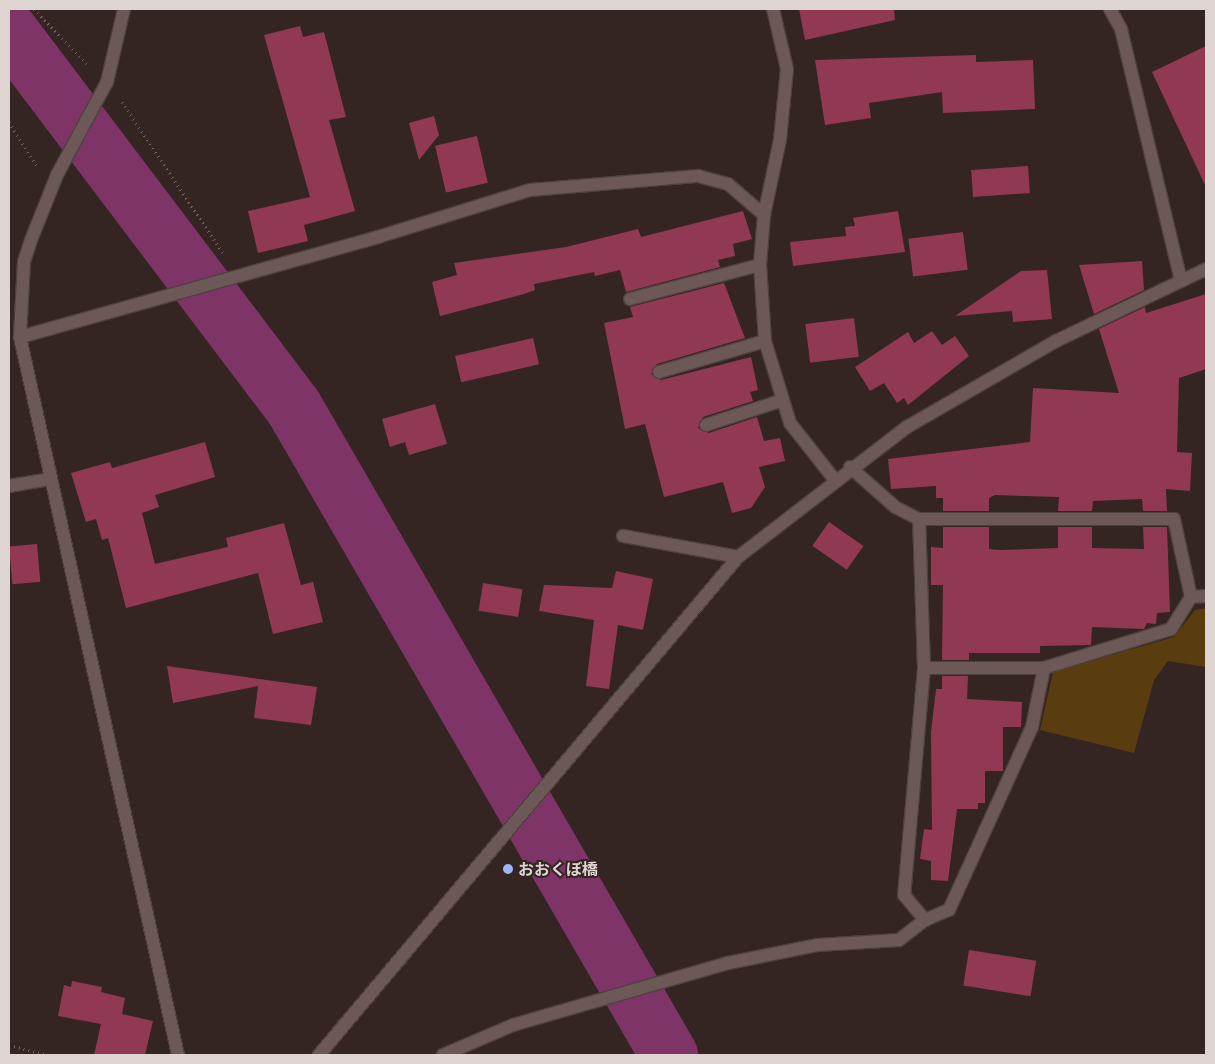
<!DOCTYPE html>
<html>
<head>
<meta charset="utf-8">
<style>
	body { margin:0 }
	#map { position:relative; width:1215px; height:1064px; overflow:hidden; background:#342422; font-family:"Source Serif 4","Noto Sans JP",serif }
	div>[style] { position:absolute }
	.green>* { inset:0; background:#593d0f }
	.river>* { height:58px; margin:-29px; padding:0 29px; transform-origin:29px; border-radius:29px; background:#7e3467 }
	.building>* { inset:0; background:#913953; transform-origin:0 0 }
	.path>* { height:3px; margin-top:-1.5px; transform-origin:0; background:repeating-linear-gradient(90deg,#706361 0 1px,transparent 0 5px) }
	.roads { filter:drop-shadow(1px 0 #4e413f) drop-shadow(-1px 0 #4e413f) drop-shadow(0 1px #4e413f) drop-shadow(0 -1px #4e413f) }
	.service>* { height:12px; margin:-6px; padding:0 6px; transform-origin:6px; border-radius:6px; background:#6c5957 }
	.minor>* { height:12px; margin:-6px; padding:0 6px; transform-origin:6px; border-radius:6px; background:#6c5957 }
	.dots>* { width:14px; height:14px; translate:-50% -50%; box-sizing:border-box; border:2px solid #342422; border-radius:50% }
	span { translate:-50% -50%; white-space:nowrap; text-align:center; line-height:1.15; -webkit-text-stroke:4px #342422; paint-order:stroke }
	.poi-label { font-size:16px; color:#ded4d2; font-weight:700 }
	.left { translate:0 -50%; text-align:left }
	.frame { position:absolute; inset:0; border:10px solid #ded4d2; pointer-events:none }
</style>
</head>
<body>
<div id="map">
	<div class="green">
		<div style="clip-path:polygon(1206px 608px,1206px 667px,1168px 661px,1154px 680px,1134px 753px,1040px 730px,1053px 672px,1174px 637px,1195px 610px)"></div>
	</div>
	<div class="river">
		<div style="left:9px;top:31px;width:470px;rotate:52.9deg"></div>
		<div style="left:293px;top:406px;width:750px;rotate:59.91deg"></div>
	</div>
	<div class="building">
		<div style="clip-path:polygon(799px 9px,894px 9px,895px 20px,805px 40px)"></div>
		<div style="clip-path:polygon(300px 26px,303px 37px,324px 32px,346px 117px,329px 120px,355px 211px,304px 225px,308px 241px,258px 253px,248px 211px,310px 197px,264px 35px)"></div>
		<div style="clip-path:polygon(1206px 46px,1206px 187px,1152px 72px)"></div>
		<div style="clip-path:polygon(976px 55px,976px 62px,1033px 60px,1035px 109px,943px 113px,942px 92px,869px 103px,871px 118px,825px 125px,815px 60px)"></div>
		<div style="clip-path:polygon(434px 116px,439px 135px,419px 160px,409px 123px)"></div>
		<div style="left:477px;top:136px;width:48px;height:43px;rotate:77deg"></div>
		<div style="left:1028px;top:166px;width:27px;height:57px;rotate:86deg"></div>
		<div style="clip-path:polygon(743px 211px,752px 239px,733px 244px,735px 256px,718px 260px,720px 267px,626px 292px,620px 270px,595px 276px,594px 272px,534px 284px,535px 290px,524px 294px,440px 316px,432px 282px,457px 275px,454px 263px,566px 247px,638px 229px,641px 237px)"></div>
		<div style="clip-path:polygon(898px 211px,905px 252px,793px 266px,790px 242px,846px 236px,845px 227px,855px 226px,853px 218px)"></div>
		<div style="left:963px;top:232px;width:38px;height:55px;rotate:83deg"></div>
		<div style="clip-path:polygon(1142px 261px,1144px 290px,1094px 314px,1079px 265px)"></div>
		<div style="clip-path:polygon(1047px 270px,1052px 319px,1013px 322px,1012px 311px,955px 316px,1021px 271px)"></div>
		<div style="clip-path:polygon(724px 283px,745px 338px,657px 364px,651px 374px,661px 380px,751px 357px,758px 390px,750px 392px,753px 401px,703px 417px,698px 428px,709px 433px,757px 417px,764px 441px,780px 438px,785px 461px,759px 467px,765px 487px,751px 508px,732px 513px,723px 482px,664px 497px,645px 424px,625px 429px,604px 323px,633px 317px,630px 307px)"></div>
		<div style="clip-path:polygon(1206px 294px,1206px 369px,1179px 378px,1177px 452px,1192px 453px,1190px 491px,1166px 489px,1167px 511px,1143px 511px,1142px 499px,1093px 501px,1092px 511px,1058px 511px,1059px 497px,995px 495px,989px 498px,989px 511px,943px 511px,943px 498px,936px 498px,936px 486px,891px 489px,888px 459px,1030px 442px,1033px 388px,1119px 393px,1099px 329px,1145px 307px,1146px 313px)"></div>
		<div style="left:854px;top:318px;width:39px;height:49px;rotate:83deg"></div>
		<div style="clip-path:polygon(932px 331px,942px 345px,955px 336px,969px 356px,908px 405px,904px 398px,897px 403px,884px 383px,870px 391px,855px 367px,908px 332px,914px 343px)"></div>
		<div style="left:533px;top:338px;width:27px;height:80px;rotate:77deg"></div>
		<div style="clip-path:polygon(435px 404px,447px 444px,409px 455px,405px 442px,390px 447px,382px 419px)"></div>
		<div style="clip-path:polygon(205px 442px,215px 477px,155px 495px,159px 507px,142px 513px,155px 564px,228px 547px,226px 538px,284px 523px,301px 585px,313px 582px,323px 622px,273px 634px,258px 573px,126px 608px,108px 538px,102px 540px,96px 519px,86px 522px,71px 473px,110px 462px,112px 468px)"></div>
		<div style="left:829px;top:522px;width:42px;height:29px;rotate:35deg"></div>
		<div style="clip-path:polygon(943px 527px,989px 527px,989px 549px,1000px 550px,1058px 548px,1058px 527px,1092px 527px,1092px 548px,1144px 549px,1143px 527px,1167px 527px,1170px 612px,1157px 613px,1156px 624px,1147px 623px,1144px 629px,1092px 627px,1091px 645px,1040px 646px,1040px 653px,969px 653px,969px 660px,942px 660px,943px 585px,931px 585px,931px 547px,943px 548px)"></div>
		<div style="left:37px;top:544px;width:38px;height:28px;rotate:85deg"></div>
		<div style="clip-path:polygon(616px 571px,653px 579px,643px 630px,618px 625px,609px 689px,586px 686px,594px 620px,539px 611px,544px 585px,612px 588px)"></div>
		<div style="left:483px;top:583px;width:40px;height:28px;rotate:9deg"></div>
		<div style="clip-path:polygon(167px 666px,317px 687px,311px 725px,254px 718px,258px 686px,173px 703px)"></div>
		<div style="clip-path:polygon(942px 676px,968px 676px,967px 699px,1022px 702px,1021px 727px,1003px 727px,1003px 771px,985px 771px,985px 803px,978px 803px,978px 809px,957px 809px,948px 881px,931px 880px,931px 861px,920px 859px,924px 829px,932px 830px,931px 732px,936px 689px,942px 689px)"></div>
		<div style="left:969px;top:950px;width:68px;height:36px;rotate:9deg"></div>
		<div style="clip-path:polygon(72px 981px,102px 987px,101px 992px,125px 998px,122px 1014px,153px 1021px,145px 1055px,94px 1055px,101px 1024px,58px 1016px,64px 985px,71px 987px)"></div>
	</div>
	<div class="path">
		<div style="left:34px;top:9px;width:76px;rotate:46.1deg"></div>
		<div style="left:122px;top:102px;width:185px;rotate:56.2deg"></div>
		<div style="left:9px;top:122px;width:51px;rotate:57.9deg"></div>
		<div style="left:9px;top:1045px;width:40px;rotate:14.4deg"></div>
	</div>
	<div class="roads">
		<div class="service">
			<div style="left:630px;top:299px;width:134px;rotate:-14.7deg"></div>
			<div style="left:659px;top:372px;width:110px;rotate:-16.3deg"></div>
			<div style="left:706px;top:425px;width:81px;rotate:-18deg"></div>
			<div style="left:9px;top:486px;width:42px;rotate:-9.7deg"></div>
			<div style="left:623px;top:536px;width:117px;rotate:10.3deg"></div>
			<div style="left:924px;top:668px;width:228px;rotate:95deg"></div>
			<div style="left:904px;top:895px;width:33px;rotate:50deg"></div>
			<div style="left:925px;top:920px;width:26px;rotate:-23deg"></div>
			<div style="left:949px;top:910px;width:201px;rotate:-65.6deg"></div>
			<div style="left:1032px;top:727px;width:60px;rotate:-78.5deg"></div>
			<div style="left:443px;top:1055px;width:76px;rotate:-23.2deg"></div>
			<div style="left:513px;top:1025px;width:224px;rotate:-16.1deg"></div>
			<div style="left:728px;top:963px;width:92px;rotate:-11.3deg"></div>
			<div style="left:818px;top:945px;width:81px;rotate:-3.5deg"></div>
			<div style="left:899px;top:940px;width:33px;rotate:-38deg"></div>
		</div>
		<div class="minor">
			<div style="left:124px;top:9px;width:75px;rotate:103.1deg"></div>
			<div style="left:107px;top:82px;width:106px;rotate:118.3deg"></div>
			<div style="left:57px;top:175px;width:70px;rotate:111.8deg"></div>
			<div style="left:31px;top:240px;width:23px;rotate:108deg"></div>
			<div style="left:24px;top:262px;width:75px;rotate:93.1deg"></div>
			<div style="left:20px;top:337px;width:735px;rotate:77.59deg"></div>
			<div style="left:1110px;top:9px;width:23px;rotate:61deg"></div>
			<div style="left:1121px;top:29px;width:259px;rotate:76.6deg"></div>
			<div style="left:764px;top:215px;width:77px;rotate:-78deg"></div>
			<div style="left:780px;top:140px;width:71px;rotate:-84.4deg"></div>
			<div style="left:787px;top:69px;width:62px;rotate:-103.1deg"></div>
			<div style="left:20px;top:337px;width:372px;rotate:-15.6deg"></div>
			<div style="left:378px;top:237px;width:159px;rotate:-17.2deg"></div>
			<div style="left:530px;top:190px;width:169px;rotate:-4.8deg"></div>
			<div style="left:698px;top:176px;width:31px;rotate:15deg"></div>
			<div style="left:728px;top:184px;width:48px;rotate:40.7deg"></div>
			<div style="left:764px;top:215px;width:50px;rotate:94.6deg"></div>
			<div style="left:760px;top:265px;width:76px;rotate:86.2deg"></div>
			<div style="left:765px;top:341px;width:86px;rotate:73deg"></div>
			<div style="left:790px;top:423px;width:71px;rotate:51.8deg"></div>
			<div style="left:850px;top:467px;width:60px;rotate:41.6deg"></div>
			<div style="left:895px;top:507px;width:27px;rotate:27deg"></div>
			<div style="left:919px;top:519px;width:255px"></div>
			<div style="left:1174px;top:519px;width:80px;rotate:77.7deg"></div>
			<div style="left:1191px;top:597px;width:38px;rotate:122deg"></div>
			<div style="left:1171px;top:629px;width:133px;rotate:162.9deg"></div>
			<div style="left:1044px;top:668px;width:120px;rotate:180deg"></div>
			<div style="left:924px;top:668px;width:149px;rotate:-91.9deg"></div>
			<div style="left:1191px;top:597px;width:15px;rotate:-4deg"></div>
			<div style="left:319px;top:1055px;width:651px;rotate:-49.92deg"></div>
			<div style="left:738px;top:557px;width:213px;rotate:-37.6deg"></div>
			<div style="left:907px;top:427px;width:172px;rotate:-30deg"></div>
			<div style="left:1056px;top:341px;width:166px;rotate:-25.6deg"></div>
		</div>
	</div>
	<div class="dots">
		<div style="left:508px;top:869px;background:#9eb4fd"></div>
	</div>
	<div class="poi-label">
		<span class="left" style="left:518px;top:869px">おおくぼ橋</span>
	</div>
	<div class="frame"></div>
</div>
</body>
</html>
